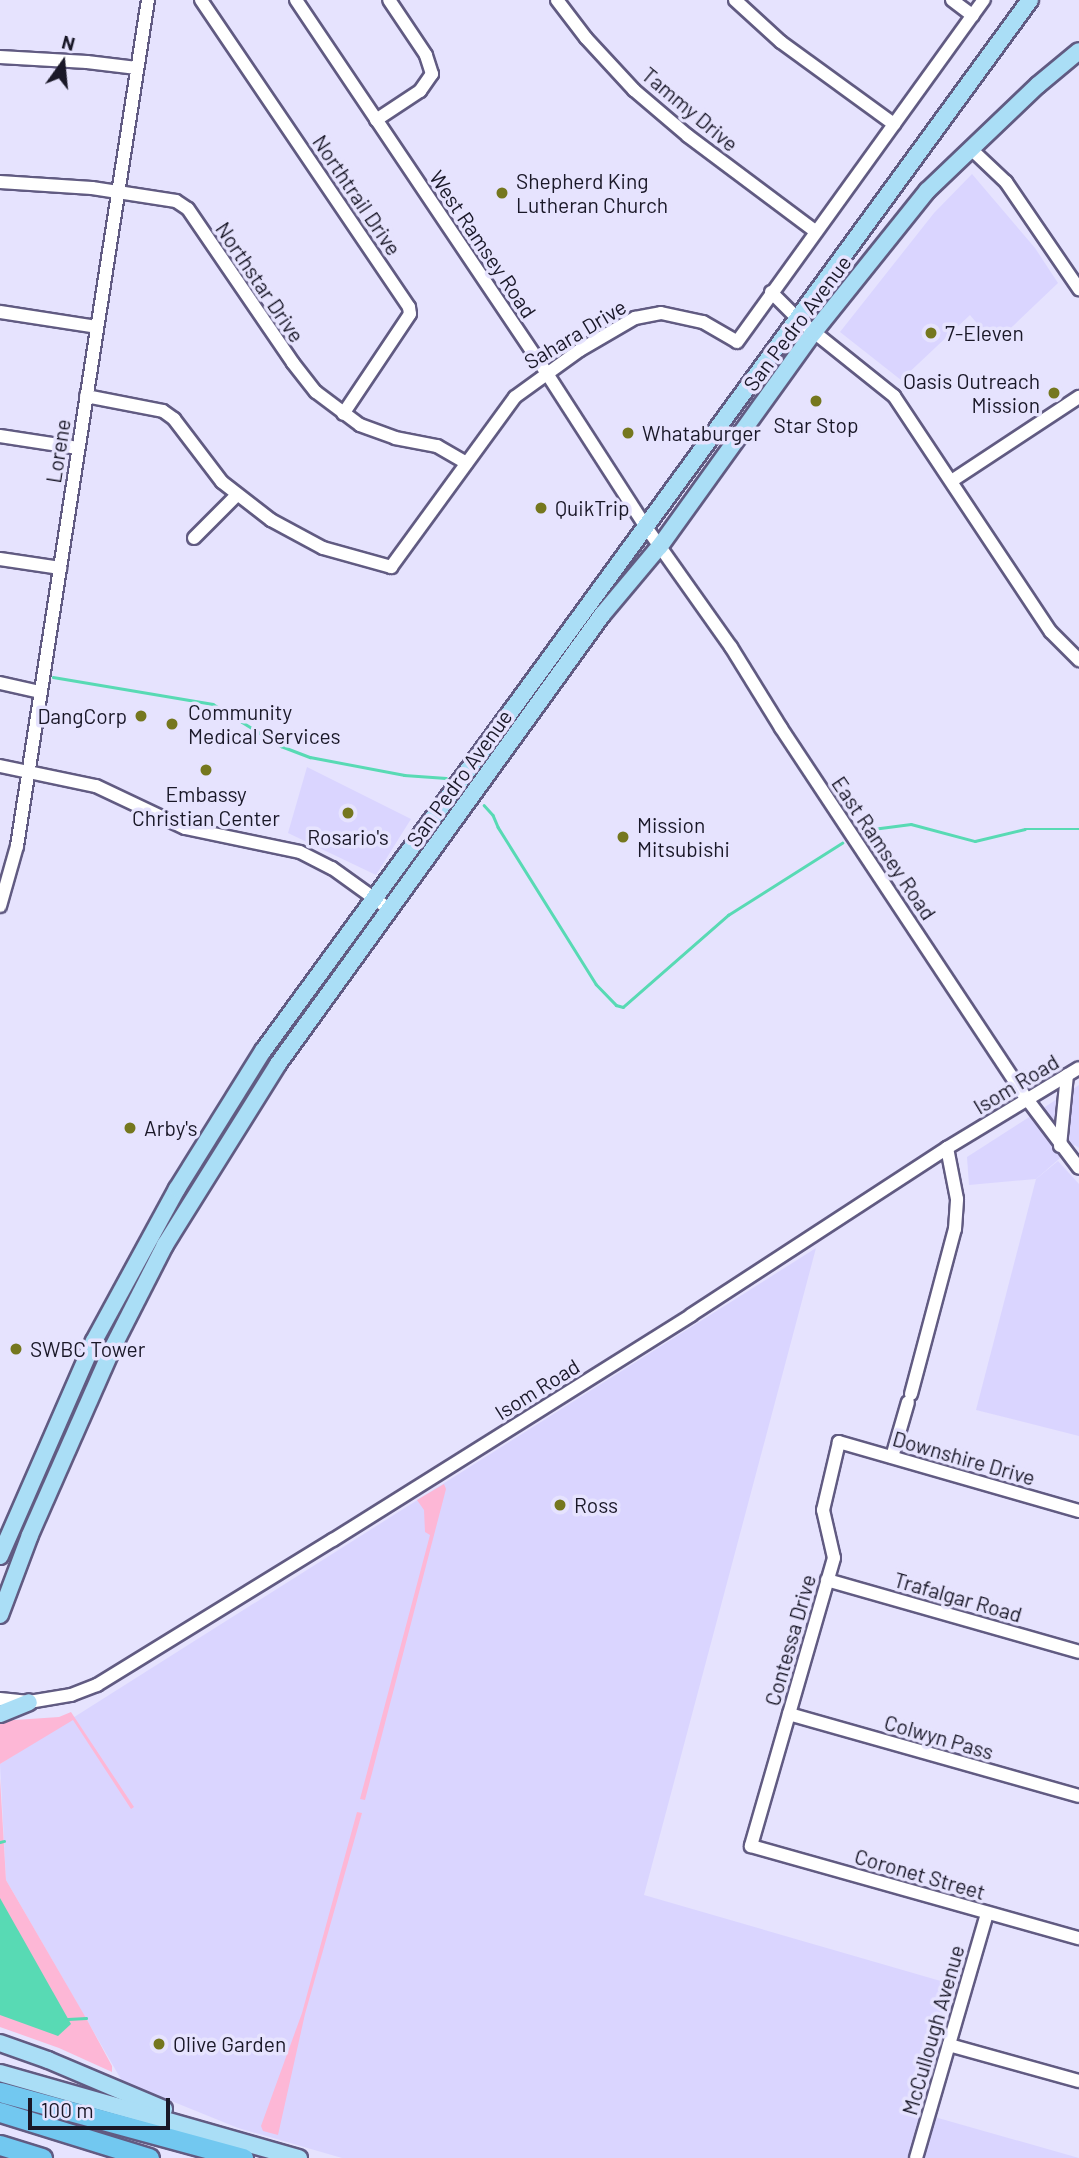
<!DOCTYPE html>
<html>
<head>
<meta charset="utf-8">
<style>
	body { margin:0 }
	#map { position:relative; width:1079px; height:2158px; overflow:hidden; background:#e6e3fe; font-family:Barlow,sans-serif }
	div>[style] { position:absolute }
	.built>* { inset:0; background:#dad5ff }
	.green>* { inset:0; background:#fdb7d6 }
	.water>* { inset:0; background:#58dab4 }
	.stream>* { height:2.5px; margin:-1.25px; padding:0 1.25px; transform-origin:1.25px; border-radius:1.25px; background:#58dab4 }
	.roads { filter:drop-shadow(2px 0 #615b82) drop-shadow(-2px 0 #615b82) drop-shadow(0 2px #615b82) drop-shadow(0 -2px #615b82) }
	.minor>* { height:12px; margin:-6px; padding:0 6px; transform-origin:6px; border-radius:6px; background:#fff }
	.major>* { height:16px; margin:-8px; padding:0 8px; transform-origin:8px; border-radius:8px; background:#aadef6 }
	.highway>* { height:19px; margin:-9.5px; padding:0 9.5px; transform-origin:9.5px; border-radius:9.5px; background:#72c8f0 }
	.dots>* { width:19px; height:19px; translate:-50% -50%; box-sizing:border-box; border:4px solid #e6e3fe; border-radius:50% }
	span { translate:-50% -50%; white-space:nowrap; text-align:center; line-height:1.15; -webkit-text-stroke:7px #e6e3fe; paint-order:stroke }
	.street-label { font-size:21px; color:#1a1828 }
	.poi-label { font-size:21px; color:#1a1828 }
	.left { translate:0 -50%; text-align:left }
	.right { translate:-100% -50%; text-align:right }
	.north { position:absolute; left:28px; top:28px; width:70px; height:70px; -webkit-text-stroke:5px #e6e3fe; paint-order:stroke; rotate:15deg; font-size:19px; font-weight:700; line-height:28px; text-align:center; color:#1a1828 }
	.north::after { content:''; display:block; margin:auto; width:24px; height:32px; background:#1a1828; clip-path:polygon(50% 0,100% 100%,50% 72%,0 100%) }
	.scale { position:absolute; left:28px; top:2098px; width:142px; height:32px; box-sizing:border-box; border:4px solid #1a1828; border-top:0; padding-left:9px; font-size:21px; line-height:24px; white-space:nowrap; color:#1a1828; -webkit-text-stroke:5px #e6e3fe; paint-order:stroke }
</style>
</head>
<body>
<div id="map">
	<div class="built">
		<div style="clip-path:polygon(972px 174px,1035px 248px,1058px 283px,994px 344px,970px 315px,901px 380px,840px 332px,934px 213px)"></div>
		<div style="clip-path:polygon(307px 767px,411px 819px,376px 875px,288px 833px)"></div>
		<div style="clip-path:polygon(1079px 1085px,1079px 1148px,1075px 1145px,1036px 1179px,969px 1185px,967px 1157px)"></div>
		<div style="clip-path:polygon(1058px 1161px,1079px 1184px,1079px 1436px,976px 1410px,1036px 1179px)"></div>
		<div style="clip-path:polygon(816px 1248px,644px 1895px,951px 1984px,917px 2112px,1079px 2158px,342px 2158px,238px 2128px,122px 2081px,6px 1880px,0 1764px)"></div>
	</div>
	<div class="green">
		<div style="clip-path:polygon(444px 1484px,446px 1489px,365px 1800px,360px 1799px,430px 1535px,425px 1532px,424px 1510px,417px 1500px)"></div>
		<div style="clip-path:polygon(71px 1712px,134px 1807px,131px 1809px,73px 1720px,0 1764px,0 1721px,59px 1717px)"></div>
		<div style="clip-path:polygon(0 1778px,6px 1880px,86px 2018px,112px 2066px,112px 2072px,59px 2048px,0 2027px)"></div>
		<div style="clip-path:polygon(357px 1812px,362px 1813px,305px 2014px,278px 2135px,263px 2131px,261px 2126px,302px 2013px)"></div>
	</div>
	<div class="water">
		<div style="clip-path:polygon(0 1898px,71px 2024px,58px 2036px,0 2015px)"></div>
	</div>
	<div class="stream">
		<div style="left:53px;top:677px;width:162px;rotate:9.6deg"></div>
		<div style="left:213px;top:704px;width:80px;rotate:31.7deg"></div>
		<div style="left:281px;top:746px;width:31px;rotate:21deg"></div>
		<div style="left:310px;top:757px;width:96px;rotate:10.8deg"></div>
		<div style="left:404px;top:775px;width:42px;rotate:4.1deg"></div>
		<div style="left:484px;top:805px;width:13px;rotate:48deg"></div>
		<div style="left:493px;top:815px;width:13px;rotate:67deg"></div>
		<div style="left:498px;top:827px;width:185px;rotate:58deg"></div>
		<div style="left:596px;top:984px;width:29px;rotate:46deg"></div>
		<div style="left:616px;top:1005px;width:7px;rotate:16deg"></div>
		<div style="left:623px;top:1007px;width:140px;rotate:-41.2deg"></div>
		<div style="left:728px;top:915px;width:135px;rotate:-32.3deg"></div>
		<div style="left:865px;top:830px;width:46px;rotate:-7.4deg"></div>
		<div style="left:911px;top:824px;width:66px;rotate:14.9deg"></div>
		<div style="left:975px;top:841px;width:51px;rotate:-13.5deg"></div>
		<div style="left:1025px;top:829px;width:54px"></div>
		<div style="left:0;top:1842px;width:4px;rotate:-14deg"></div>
		<div style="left:68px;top:2019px;width:18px;rotate:-3deg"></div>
	</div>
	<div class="roads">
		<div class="minor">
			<div style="left:201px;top:0;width:371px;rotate:55.9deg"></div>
			<div style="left:409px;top:307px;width:7px;rotate:82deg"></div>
			<div style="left:410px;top:314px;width:120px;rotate:123.8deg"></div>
			<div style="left:296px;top:0;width:448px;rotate:56.1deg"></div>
			<div style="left:546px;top:372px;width:184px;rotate:57.2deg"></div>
			<div style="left:646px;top:527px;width:147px;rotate:54.7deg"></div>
			<div style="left:731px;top:647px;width:95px;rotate:58.3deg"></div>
			<div style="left:781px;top:728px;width:445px;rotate:56.5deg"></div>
			<div style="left:1027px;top:1099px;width:86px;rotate:53deg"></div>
			<div style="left:557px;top:0;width:48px;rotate:52.7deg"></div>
			<div style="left:586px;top:38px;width:71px;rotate:47.3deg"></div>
			<div style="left:634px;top:90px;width:71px;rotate:40.4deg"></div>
			<div style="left:688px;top:136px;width:159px;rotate:36.8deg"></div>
			<div style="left:735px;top:0;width:62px;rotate:42.4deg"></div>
			<div style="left:781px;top:42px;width:140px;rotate:36deg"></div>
			<div style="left:952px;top:0;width:26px;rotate:37deg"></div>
			<div style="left:0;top:57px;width:87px;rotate:3.3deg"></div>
			<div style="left:87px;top:62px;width:50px;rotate:6.8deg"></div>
			<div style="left:376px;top:120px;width:53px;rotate:-33.4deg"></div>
			<div style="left:420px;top:91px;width:21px;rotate:-55deg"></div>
			<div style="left:432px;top:74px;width:20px;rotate:-108deg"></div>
			<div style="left:426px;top:55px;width:66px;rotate:-123.9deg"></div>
			<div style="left:970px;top:148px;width:50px;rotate:43.4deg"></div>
			<div style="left:1006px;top:182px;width:130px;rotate:55.7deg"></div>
			<div style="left:0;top:182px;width:92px;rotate:3.7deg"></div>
			<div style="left:92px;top:188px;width:85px;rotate:8.8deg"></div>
			<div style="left:176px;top:201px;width:14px;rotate:34deg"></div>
			<div style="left:188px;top:209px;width:186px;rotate:55.7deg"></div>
			<div style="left:293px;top:363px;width:37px;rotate:52deg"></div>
			<div style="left:316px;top:392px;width:55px;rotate:36.9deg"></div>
			<div style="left:360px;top:425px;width:37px;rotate:20deg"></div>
			<div style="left:395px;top:438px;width:43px;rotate:10.8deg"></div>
			<div style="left:437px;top:446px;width:34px;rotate:30deg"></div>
			<div style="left:771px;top:292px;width:40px;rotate:45deg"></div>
			<div style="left:799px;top:320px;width:122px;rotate:38.7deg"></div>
			<div style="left:894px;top:396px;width:283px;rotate:56.4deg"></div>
			<div style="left:1051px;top:632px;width:40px;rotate:45deg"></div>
			<div style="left:0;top:312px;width:98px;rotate:8.8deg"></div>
			<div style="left:86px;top:396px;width:78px;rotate:11deg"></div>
			<div style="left:163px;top:411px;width:14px;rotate:36deg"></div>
			<div style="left:174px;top:419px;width:79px;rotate:52.7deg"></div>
			<div style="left:222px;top:482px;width:62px;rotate:37.8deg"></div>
			<div style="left:271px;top:520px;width:59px;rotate:28.3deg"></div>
			<div style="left:323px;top:548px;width:71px;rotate:15.6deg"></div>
			<div style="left:391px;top:567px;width:210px;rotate:-53.9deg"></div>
			<div style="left:515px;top:397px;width:80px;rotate:-35.9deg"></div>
			<div style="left:580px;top:350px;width:64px;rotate:-30.2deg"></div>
			<div style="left:635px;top:318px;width:26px;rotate:-11deg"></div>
			<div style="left:661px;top:313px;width:43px;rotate:12.1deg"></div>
			<div style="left:703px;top:322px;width:39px;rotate:30deg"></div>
			<div style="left:737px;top:342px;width:422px;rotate:-54.2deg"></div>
			<div style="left:0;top:436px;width:79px;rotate:8.7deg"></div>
			<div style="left:953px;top:480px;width:151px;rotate:-33.4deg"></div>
			<div style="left:194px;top:538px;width:61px;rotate:-45deg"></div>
			<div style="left:0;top:559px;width:61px;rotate:8.5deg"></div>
			<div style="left:0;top:683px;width:41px;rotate:12.7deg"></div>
			<div style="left:0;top:766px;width:98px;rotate:11.8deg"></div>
			<div style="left:96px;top:786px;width:98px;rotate:25.3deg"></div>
			<div style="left:185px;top:828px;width:117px;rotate:11.8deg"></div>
			<div style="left:300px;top:852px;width:36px;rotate:27deg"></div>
			<div style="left:332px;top:868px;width:70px;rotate:35.7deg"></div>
			<div style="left:0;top:906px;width:62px;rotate:-74.2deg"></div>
			<div style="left:17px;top:846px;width:856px;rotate:-81.2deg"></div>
			<div style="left:1060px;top:1146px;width:71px;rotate:-84.4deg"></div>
			<div style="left:911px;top:1394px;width:171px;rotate:-75.1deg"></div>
			<div style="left:955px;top:1229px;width:30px;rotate:-86deg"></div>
			<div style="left:957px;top:1199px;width:52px;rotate:-101.1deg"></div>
			<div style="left:892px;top:1457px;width:57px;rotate:-73.8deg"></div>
			<div style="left:1079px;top:1511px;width:250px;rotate:-164deg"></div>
			<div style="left:839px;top:1442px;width:70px;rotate:103.2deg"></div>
			<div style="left:823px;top:1510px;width:49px;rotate:77.1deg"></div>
			<div style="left:834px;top:1558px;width:300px;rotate:106.1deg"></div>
			<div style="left:751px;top:1846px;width:341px;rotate:15.7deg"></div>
			<div style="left:827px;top:1580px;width:262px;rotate:15.9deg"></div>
			<div style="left:0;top:1699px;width:29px;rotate:6deg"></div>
			<div style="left:29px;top:1702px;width:43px;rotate:-9.5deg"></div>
			<div style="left:71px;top:1695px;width:28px;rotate:-21deg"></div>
			<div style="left:97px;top:1685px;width:277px;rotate:-31.6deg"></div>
			<div style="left:333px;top:1540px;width:423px;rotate:-32.1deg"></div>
			<div style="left:691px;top:1315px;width:306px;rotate:-33.1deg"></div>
			<div style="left:947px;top:1148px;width:154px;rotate:-31.2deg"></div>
			<div style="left:789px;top:1714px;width:301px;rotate:15.8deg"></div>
			<div style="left:949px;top:2045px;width:135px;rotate:15.5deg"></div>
			<div style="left:916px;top:2158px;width:255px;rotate:-73.8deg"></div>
		</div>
		<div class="major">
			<div style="left:0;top:1556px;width:235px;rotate:-66.4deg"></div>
			<div style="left:94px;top:1341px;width:173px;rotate:-61.4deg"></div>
			<div style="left:177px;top:1189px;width:163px;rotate:-58.1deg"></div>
			<div style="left:263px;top:1051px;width:1301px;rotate:-53.88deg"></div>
			<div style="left:0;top:1615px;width:85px;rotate:-69.4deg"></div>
			<div style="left:30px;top:1535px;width:203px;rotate:-66.2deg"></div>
			<div style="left:112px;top:1349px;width:117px;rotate:-63deg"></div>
			<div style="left:165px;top:1245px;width:213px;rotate:-58deg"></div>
			<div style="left:278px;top:1064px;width:554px;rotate:-54.19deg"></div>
			<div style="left:602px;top:615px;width:90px;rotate:-50deg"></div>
			<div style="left:660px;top:546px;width:264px;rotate:-54.3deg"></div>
			<div style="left:814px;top:332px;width:181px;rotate:-51.3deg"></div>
			<div style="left:927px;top:191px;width:153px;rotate:-43.7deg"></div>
			<div style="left:1038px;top:85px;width:53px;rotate:-39.7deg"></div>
			<div style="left:0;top:1714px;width:31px;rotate:-22deg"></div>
			<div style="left:0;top:2043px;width:51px;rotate:19.5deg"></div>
			<div style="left:48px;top:2060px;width:126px;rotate:22.9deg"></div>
			<div style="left:0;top:2073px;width:311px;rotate:15.9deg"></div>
		</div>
		<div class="highway">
			<div style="left:0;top:2092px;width:252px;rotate:15.2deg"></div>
			<div style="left:0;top:2112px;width:156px;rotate:17.2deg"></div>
			<div style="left:0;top:2145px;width:44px;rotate:17.2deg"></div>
		</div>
	</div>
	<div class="dots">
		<div style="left:502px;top:193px;background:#75771e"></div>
		<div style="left:931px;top:333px;background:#75771e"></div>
		<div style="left:1054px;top:393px;background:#75771e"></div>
		<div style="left:816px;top:401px;background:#75771e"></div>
		<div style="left:628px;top:433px;background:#75771e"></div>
		<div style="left:541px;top:508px;background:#75771e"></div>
		<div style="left:141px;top:716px;background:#75771e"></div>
		<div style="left:172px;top:724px;background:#75771e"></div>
		<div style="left:206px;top:770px;background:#75771e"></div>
		<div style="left:348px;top:813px;background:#75771e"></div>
		<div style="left:623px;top:837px;background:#75771e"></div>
		<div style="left:130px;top:1128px;background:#75771e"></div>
		<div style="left:16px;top:1349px;background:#75771e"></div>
		<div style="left:560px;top:1505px;background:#75771e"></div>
		<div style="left:159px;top:2044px;background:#75771e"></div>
	</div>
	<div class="street-label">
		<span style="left:690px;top:109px;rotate:40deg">Tammy Drive</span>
		<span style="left:357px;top:195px;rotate:56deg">Northtrail Drive</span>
		<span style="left:483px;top:244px;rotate:56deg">West Ramsey Road</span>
		<span style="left:260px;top:282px;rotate:56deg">Northstar Drive</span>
		<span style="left:797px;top:323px;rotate:-53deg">San Pedro Avenue</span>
		<span style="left:575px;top:334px;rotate:-31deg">Sahara Drive</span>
		<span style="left:58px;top:451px;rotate:-81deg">Lorene</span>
		<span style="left:459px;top:778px;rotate:-54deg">San Pedro Avenue</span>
		<span style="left:884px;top:848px;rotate:56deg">East Ramsey Road</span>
		<span style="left:1016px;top:1084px;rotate:-31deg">Isom Road</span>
		<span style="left:537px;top:1389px;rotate:-32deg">Isom Road</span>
		<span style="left:964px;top:1458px;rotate:16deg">Downshire Drive</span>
		<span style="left:958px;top:1597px;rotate:16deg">Trafalgar Road</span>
		<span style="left:790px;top:1640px;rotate:-74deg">Contessa Drive</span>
		<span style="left:939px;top:1737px;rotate:16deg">Colwyn Pass</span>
		<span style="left:920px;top:1874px;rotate:16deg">Coronet Street</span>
		<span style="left:933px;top:2030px;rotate:-74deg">McCullough Avenue</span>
	</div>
	<div class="poi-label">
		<span class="left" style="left:516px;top:193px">Shepherd King<br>Lutheran Church</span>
		<span class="left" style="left:945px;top:333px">7-Eleven</span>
		<span class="right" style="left:1040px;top:393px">Oasis Outreach<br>Mission</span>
		<span style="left:816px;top:425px">Star Stop</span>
		<span class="left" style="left:642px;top:433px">Whataburger</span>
		<span class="left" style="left:555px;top:508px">QuikTrip</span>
		<span class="left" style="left:188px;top:724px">Community<br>Medical Services</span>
		<span class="right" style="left:127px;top:716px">DangCorp</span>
		<span style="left:206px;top:806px">Embassy<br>Christian Center</span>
		<span class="left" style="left:637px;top:837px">Mission<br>Mitsubishi</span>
		<span style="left:348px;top:837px">Rosario's</span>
		<span class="left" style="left:144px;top:1128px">Arby's</span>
		<span class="left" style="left:30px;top:1349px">SWBC Tower</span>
		<span class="left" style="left:574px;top:1505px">Ross</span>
		<span class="left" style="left:173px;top:2044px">Olive Garden</span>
	</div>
	<div class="north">N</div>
	<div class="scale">100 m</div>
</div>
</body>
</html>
